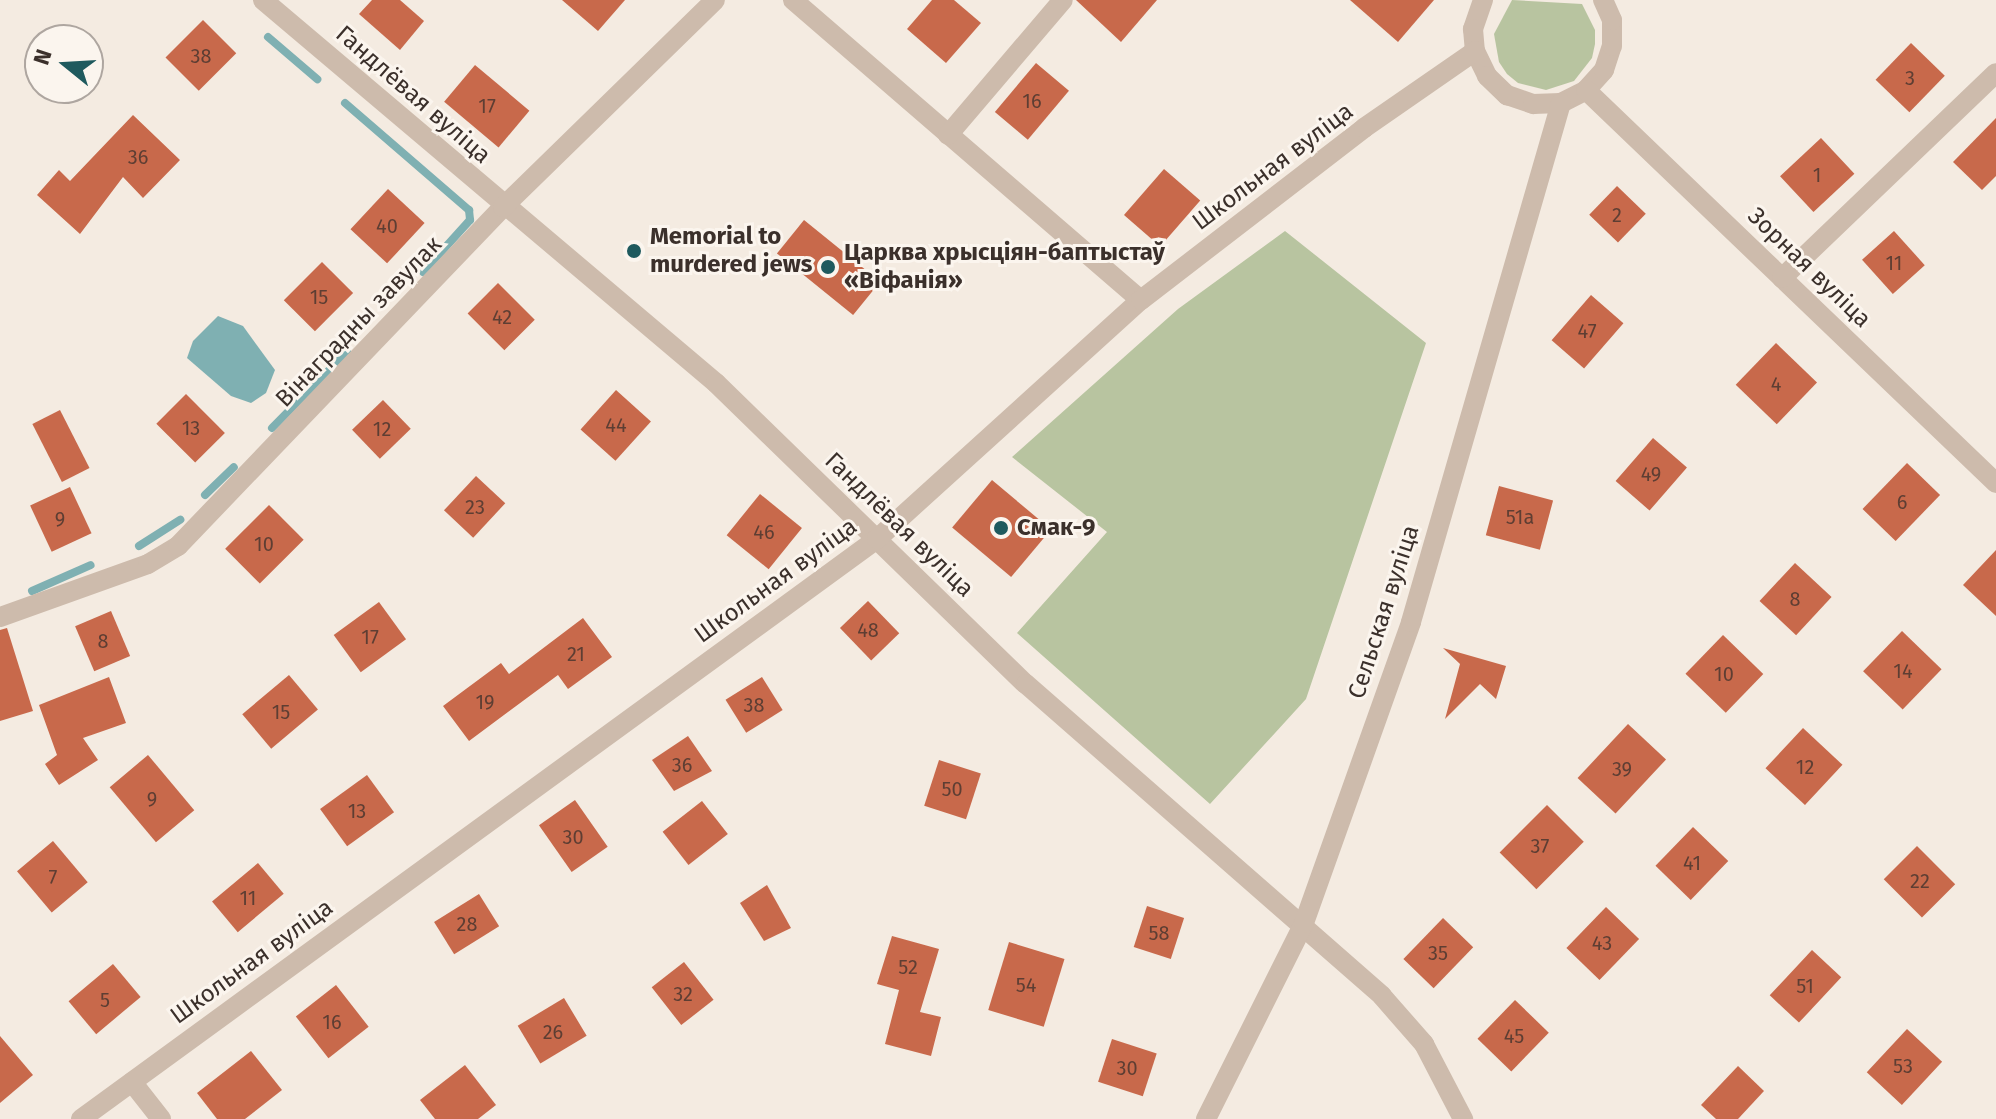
<!DOCTYPE html>
<html>
<head>
<meta charset="utf-8">
<style>
	body { margin:0 }
	#map { position:relative; width:1996px; height:1119px; overflow:hidden; background:#f4ebe1; font-family:"Fira Sans",sans-serif }
	div>[style] { position:absolute }
	.green>* { inset:0; background:#b8c4a0 }
	.water>* { inset:0; background:#7fb0b2 }
	.stream>* { height:8px; margin:-4px; padding:0 4px; transform-origin:4px; border-radius:4px; background:#7fb0b2 }
	.building>* { inset:0; background:#c8694b; transform-origin:0 0 }
	.minor>* { height:20px; margin:-10px; padding:0 10px; transform-origin:10px; border-radius:10px; background:#cdbbac }
	.dots>* { width:22px; height:22px; translate:-50% -50%; box-sizing:border-box; border:4px solid #fbf5ee; border-radius:50% }
	span { translate:-50% -50%; white-space:nowrap; text-align:center; line-height:1.15; -webkit-text-stroke:6px #fbf5ee; paint-order:stroke }
	.number-label { font-size:20px; color:#5e3e33 }
	.number-label span { -webkit-text-stroke-width:0 }
	.street-label { font-size:24px; color:#3b302b }
	.poi-label { font-size:24px; color:#3b302b; font-weight:700 }
	.left { translate:0 -50%; text-align:left }
	.north { position:absolute; left:24px; top:24px; width:80px; height:80px; box-sizing:border-box; background:#fbf5ee; border:2px solid #aea6a0; border-radius:50%; rotate:288deg; font-size:22px; font-weight:700; line-height:32px; text-align:center; color:#3b302b }
	.north::after { content:''; display:block; margin:auto; width:28px; height:36px; background:#1f5a5e; clip-path:polygon(50% 0,100% 100%,50% 72%,0 100%) }
</style>
</head>
<body>
<div id="map">
	<div class="green">
		<div style="clip-path:polygon(1512px 0,1582px 4px,1595px 30px,1595px 44px,1592px 58px,1574px 81px,1546px 90px,1518px 83px,1507px 74px,1499px 62px,1494px 34px)"></div>
		<div style="clip-path:polygon(1285px 231px,1426px 343px,1306px 699px,1210px 804px,1017px 633px,1107px 532px,1012px 457px,1178px 309px)"></div>
	</div>
	<div class="water">
		<div style="clip-path:polygon(218px 316px,243px 326px,275px 370px,266px 393px,251px 403px,231px 396px,187px 358px,193px 341px)"></div>
	</div>
	<div class="stream">
		<div style="left:268px;top:37px;width:65px;rotate:40.6deg"></div>
		<div style="left:345px;top:103px;width:164px;rotate:40.8deg"></div>
		<div style="left:469px;top:210px;width:10px;rotate:84deg"></div>
		<div style="left:470px;top:220px;width:70px;rotate:132.1deg"></div>
		<div style="left:272px;top:428px;width:107px;rotate:-45.4deg"></div>
		<div style="left:205px;top:495px;width:40px;rotate:-44deg"></div>
		<div style="left:139px;top:546px;width:49px;rotate:-32.4deg"></div>
		<div style="left:32px;top:591px;width:64px;rotate:-23.8deg"></div>
	</div>
	<div class="building">
		<div style="clip-path:polygon(372px 0,400px 0,424px 21px,400px 50px,359px 14px)"></div>
		<div style="clip-path:polygon(562px 0,625px 0,598px 31px)"></div>
		<div style="clip-path:polygon(932px 0,954px 0,981px 23px,946px 63px,907px 29px)"></div>
		<div style="clip-path:polygon(1076px 0,1157px 0,1121px 42px)"></div>
		<div style="clip-path:polygon(1350px 0,1434px 0,1398px 42px)"></div>
		<div style="left:203px;top:20px;width:47px;height:53px;rotate:45deg"></div>
		<div style="left:1911px;top:43px;width:47px;height:51px;rotate:44deg"></div>
		<div style="left:1036px;top:63px;width:43px;height:64px;rotate:40deg"></div>
		<div style="left:475px;top:65px;width:71px;height:48px;rotate:40deg"></div>
		<div style="clip-path:polygon(133px 115px,180px 160px,143px 198px,123px 177px,80px 234px,37px 195px,59px 170px,70px 181px)"></div>
		<div style="clip-path:polygon(1996px 118px,1996px 176px,1982px 190px,1953px 162px)"></div>
		<div style="left:1821px;top:138px;width:49px;height:56px;rotate:47deg"></div>
		<div style="left:1164px;top:169px;width:48px;height:61px;rotate:41deg"></div>
		<div style="left:1617px;top:186px;width:40px;height:40px;rotate:44deg"></div>
		<div style="left:388px;top:189px;width:50px;height:55px;rotate:43deg"></div>
		<div style="left:804px;top:220px;width:98px;height:43px;rotate:39deg"></div>
		<div style="left:1894px;top:231px;width:46px;height:43px;rotate:48deg"></div>
		<div style="left:322px;top:262px;width:44px;height:54px;rotate:45deg"></div>
		<div style="left:498px;top:283px;width:52px;height:43px;rotate:45deg"></div>
		<div style="left:1591px;top:295px;width:43px;height:60px;rotate:41deg"></div>
		<div style="left:1776px;top:343px;width:57px;height:58px;rotate:44deg"></div>
		<div style="left:616px;top:390px;width:47px;height:53px;rotate:42deg"></div>
		<div style="left:186px;top:394px;width:55px;height:42px;rotate:45deg"></div>
		<div style="left:383px;top:400px;width:40px;height:43px;rotate:46deg"></div>
		<div style="left:60px;top:410px;width:65px;height:31px;rotate:63deg"></div>
		<div style="left:1653px;top:438px;width:45px;height:57px;rotate:41deg"></div>
		<div style="left:1907px;top:463px;width:46px;height:64px;rotate:44deg"></div>
		<div style="left:476px;top:476px;width:40px;height:47px;rotate:43deg"></div>
		<div style="left:992px;top:480px;width:77px;height:62px;rotate:40deg"></div>
		<div style="left:1499px;top:486px;width:56px;height:51px;rotate:15deg"></div>
		<div style="left:70px;top:487px;width:51px;height:44px;rotate:65deg"></div>
		<div style="left:760px;top:494px;width:54px;height:53px;rotate:39deg"></div>
		<div style="left:269px;top:505px;width:49px;height:62px;rotate:45deg"></div>
		<div style="clip-path:polygon(1996px 550px,1996px 616px,1963px 585px)"></div>
		<div style="left:1795px;top:563px;width:50px;height:52px;rotate:43deg"></div>
		<div style="left:868px;top:601px;width:45px;height:39px;rotate:46deg"></div>
		<div style="left:379px;top:602px;width:46px;height:56px;rotate:54deg"></div>
		<div style="left:111px;top:611px;width:49px;height:39px;rotate:67deg"></div>
		<div style="clip-path:polygon(583px 618px,612px 657px,568px 689px,558px 675px,469px 741px,443px 706px,501px 663px,509px 674px)"></div>
		<div style="clip-path:polygon(7px 628px,33px 711px,0 721px,0 630px)"></div>
		<div style="left:1902px;top:631px;width:55px;height:56px;rotate:44deg"></div>
		<div style="left:1723px;top:635px;width:56px;height:54px;rotate:44deg"></div>
		<div style="clip-path:polygon(1443px 648px,1506px 666px,1496px 699px,1480px 684px,1445px 719px,1460px 664px)"></div>
		<div style="left:289px;top:675px;width:45px;height:61px;rotate:50deg"></div>
		<div style="clip-path:polygon(109px 677px,126px 723px,83px 738px,98px 760px,59px 785px,45px 764px,57px 755px,39px 705px)"></div>
		<div style="left:762px;top:677px;width:39px;height:43px;rotate:58deg"></div>
		<div style="left:1628px;top:724px;width:52px;height:74px;rotate:43deg"></div>
		<div style="left:1803px;top:728px;width:54px;height:55px;rotate:43deg"></div>
		<div style="clip-path:polygon(688px 736px,712px 771px,674px 791px,652px 760px)"></div>
		<div style="left:148px;top:755px;width:72px;height:50px;rotate:50deg"></div>
		<div style="left:939px;top:760px;width:44px;height:48px;rotate:18deg"></div>
		<div style="left:367px;top:775px;width:46px;height:58px;rotate:54deg"></div>
		<div style="left:575px;top:800px;width:57px;height:44px;rotate:55deg"></div>
		<div style="left:702px;top:801px;width:42px;height:50px;rotate:52deg"></div>
		<div style="left:1547px;top:805px;width:52px;height:67px;rotate:45deg"></div>
		<div style="left:1693px;top:827px;width:49px;height:54px;rotate:44deg"></div>
		<div style="left:53px;top:841px;width:54px;height:47px;rotate:50deg"></div>
		<div style="left:1917px;top:846px;width:54px;height:47px;rotate:45deg"></div>
		<div style="left:258px;top:863px;width:40px;height:60px;rotate:50deg"></div>
		<div style="clip-path:polygon(767px 885px,791px 928px,764px 941px,740px 903px)"></div>
		<div style="left:479px;top:894px;width:38px;height:53px;rotate:58deg"></div>
		<div style="left:1147px;top:906px;width:39px;height:43px;rotate:18deg"></div>
		<div style="left:1606px;top:907px;width:46px;height:57px;rotate:44deg"></div>
		<div style="left:1443px;top:918px;width:42px;height:57px;rotate:44deg"></div>
		<div style="clip-path:polygon(892px 936px,939px 949px,920px 1012px,941px 1017px,931px 1056px,885px 1044px,899px 990px,877px 984px)"></div>
		<div style="left:1009px;top:942px;width:58px;height:71px;rotate:17deg"></div>
		<div style="left:1812px;top:950px;width:40px;height:62px;rotate:43deg"></div>
		<div style="left:684px;top:962px;width:48px;height:41px;rotate:52deg"></div>
		<div style="left:113px;top:964px;width:43px;height:58px;rotate:50deg"></div>
		<div style="left:336px;top:985px;width:53px;height:51px;rotate:52deg"></div>
		<div style="left:564px;top:998px;width:44px;height:54px;rotate:59deg"></div>
		<div style="left:1515px;top:1000px;width:47px;height:54px;rotate:44deg"></div>
		<div style="left:1907px;top:1029px;width:48px;height:59px;rotate:43deg"></div>
		<div style="clip-path:polygon(0 1036px,33px 1075px,0 1103px)"></div>
		<div style="left:1112px;top:1039px;width:47px;height:45px;rotate:18deg"></div>
		<div style="clip-path:polygon(251px 1051px,282px 1090px,245px 1119px,217px 1119px,197px 1093px)"></div>
		<div style="clip-path:polygon(465px 1065px,496px 1105px,478px 1119px,435px 1119px,420px 1100px)"></div>
		<div style="clip-path:polygon(1738px 1066px,1764px 1091px,1738px 1119px,1716px 1119px,1701px 1105px)"></div>
	</div>
	<div class="minor">
		<div style="left:263px;top:0;width:593px;rotate:40.21deg"></div>
		<div style="left:716px;top:383px;width:432px;rotate:44.2deg"></div>
		<div style="left:1026px;top:684px;width:473px;rotate:41.2deg"></div>
		<div style="left:1382px;top:996px;width:64px;rotate:48.8deg"></div>
		<div style="left:1424px;top:1044px;width:85px;rotate:62.5deg"></div>
		<div style="left:793px;top:0;width:459px;rotate:40.8deg"></div>
		<div style="left:1483px;top:0;width:31px;rotate:109deg"></div>
		<div style="left:1473px;top:29px;width:22px;rotate:85deg"></div>
		<div style="left:1475px;top:51px;width:28px;rotate:64deg"></div>
		<div style="left:1487px;top:76px;width:28px;rotate:44deg"></div>
		<div style="left:1507px;top:95px;width:28px;rotate:19deg"></div>
		<div style="left:1533px;top:104px;width:28px;rotate:-2deg"></div>
		<div style="left:1561px;top:103px;width:28px;rotate:-27deg"></div>
		<div style="left:1586px;top:90px;width:27px;rotate:-48deg"></div>
		<div style="left:1604px;top:70px;width:25px;rotate:-72deg"></div>
		<div style="left:1612px;top:46px;width:26px;rotate:-90deg"></div>
		<div style="left:1612px;top:20px;width:22px;rotate:-114deg"></div>
		<div style="left:1586px;top:90px;width:568px;rotate:43.79deg"></div>
		<div style="left:948px;top:135px;width:177px;rotate:-49.6deg"></div>
		<div style="left:1782px;top:278px;width:296px;rotate:-43.8deg"></div>
		<div style="left:0;top:617px;width:157px;rotate:-19.7deg"></div>
		<div style="left:148px;top:564px;width:35px;rotate:-31deg"></div>
		<div style="left:178px;top:546px;width:470px;rotate:-46.2deg"></div>
		<div style="left:503px;top:207px;width:296px;rotate:-44.3deg"></div>
		<div style="left:132px;top:1082px;width:47px;rotate:51.9deg"></div>
		<div style="left:81px;top:1119px;width:985px;rotate:-36.08deg"></div>
		<div style="left:877px;top:539px;width:356px;rotate:-42.2deg"></div>
		<div style="left:1141px;top:300px;width:282px;rotate:-37.6deg"></div>
		<div style="left:1364px;top:128px;width:135px;rotate:-34.7deg"></div>
		<div style="left:1206px;top:1119px;width:219px;rotate:-63.4deg"></div>
		<div style="left:1304px;top:923px;width:319px;rotate:-70.4deg"></div>
		<div style="left:1411px;top:622px;width:540px;rotate:-73.88deg"></div>
	</div>
	<div class="dots">
		<div style="left:634px;top:251px;background:#1f5a5e"></div>
		<div style="left:828px;top:267px;background:#1f5a5e"></div>
		<div style="left:1001px;top:528px;background:#1f5a5e"></div>
	</div>
	<div class="number-label">
		<span style="left:201px;top:56px">38</span>
		<span style="left:1910px;top:78px">3</span>
		<span style="left:1032px;top:101px">16</span>
		<span style="left:487px;top:106px">17</span>
		<span style="left:138px;top:157px">36</span>
		<span style="left:1817px;top:175px">1</span>
		<span style="left:1617px;top:215px">2</span>
		<span style="left:387px;top:226px">40</span>
		<span style="left:1894px;top:263px">11</span>
		<span style="left:319px;top:297px">15</span>
		<span style="left:502px;top:317px">42</span>
		<span style="left:1587px;top:331px">47</span>
		<span style="left:1776px;top:384px">4</span>
		<span style="left:616px;top:425px">44</span>
		<span style="left:191px;top:428px">13</span>
		<span style="left:382px;top:429px">12</span>
		<span style="left:1651px;top:474px">49</span>
		<span style="left:1902px;top:502px">6</span>
		<span style="left:475px;top:507px">23</span>
		<span style="left:1520px;top:517px">51а</span>
		<span style="left:60px;top:519px">9</span>
		<span style="left:764px;top:532px">46</span>
		<span style="left:264px;top:544px">10</span>
		<span style="left:1795px;top:599px">8</span>
		<span style="left:868px;top:630px">48</span>
		<span style="left:370px;top:637px">17</span>
		<span style="left:103px;top:641px">8</span>
		<span style="left:576px;top:654px">21</span>
		<span style="left:1903px;top:671px">14</span>
		<span style="left:1724px;top:674px">10</span>
		<span style="left:485px;top:702px">19</span>
		<span style="left:754px;top:705px">38</span>
		<span style="left:281px;top:712px">15</span>
		<span style="left:682px;top:765px">36</span>
		<span style="left:1805px;top:767px">12</span>
		<span style="left:1622px;top:769px">39</span>
		<span style="left:952px;top:789px">50</span>
		<span style="left:152px;top:799px">9</span>
		<span style="left:357px;top:811px">13</span>
		<span style="left:573px;top:837px">30</span>
		<span style="left:1540px;top:846px">37</span>
		<span style="left:1692px;top:863px">41</span>
		<span style="left:53px;top:877px">7</span>
		<span style="left:1920px;top:881px">22</span>
		<span style="left:248px;top:898px">11</span>
		<span style="left:467px;top:924px">28</span>
		<span style="left:1159px;top:933px">58</span>
		<span style="left:1602px;top:943px">43</span>
		<span style="left:1438px;top:953px">35</span>
		<span style="left:908px;top:967px">52</span>
		<span style="left:1026px;top:985px">54</span>
		<span style="left:1805px;top:986px">51</span>
		<span style="left:683px;top:994px">32</span>
		<span style="left:105px;top:1000px">5</span>
		<span style="left:332px;top:1022px">16</span>
		<span style="left:553px;top:1032px">26</span>
		<span style="left:1514px;top:1036px">45</span>
		<span style="left:1903px;top:1066px">53</span>
		<span style="left:1127px;top:1068px">30</span>
	</div>
	<div class="street-label">
		<span style="left:413px;top:95px;rotate:41deg">Гандлёвая вуліца</span>
		<span style="left:1273px;top:167px;rotate:-37deg">Школьная вуліца</span>
		<span style="left:1809px;top:268px;rotate:44deg">Зорная вуліца</span>
		<span style="left:359px;top:322px;rotate:-46deg">Вінаградны завулак</span>
		<span style="left:899px;top:525px;rotate:44deg">Гандлёвая вуліца</span>
		<span style="left:776px;top:581px;rotate:-36deg">Школьная вуліца</span>
		<span style="left:1384px;top:612px;rotate:-72deg">Сельская вуліца</span>
		<span style="left:252px;top:962px;rotate:-36deg">Школьная вуліца</span>
	</div>
	<div class="poi-label">
		<span class="left" style="left:650px;top:251px">Memorial to<br>murdered jews</span>
		<span class="left" style="left:844px;top:267px">Царква хрысціян-баптыстаў<br>«Віфанія»</span>
		<span class="left" style="left:1017px;top:528px">Смак-9</span>
	</div>
	<div class="north">N</div>
</div>
</body>
</html>
